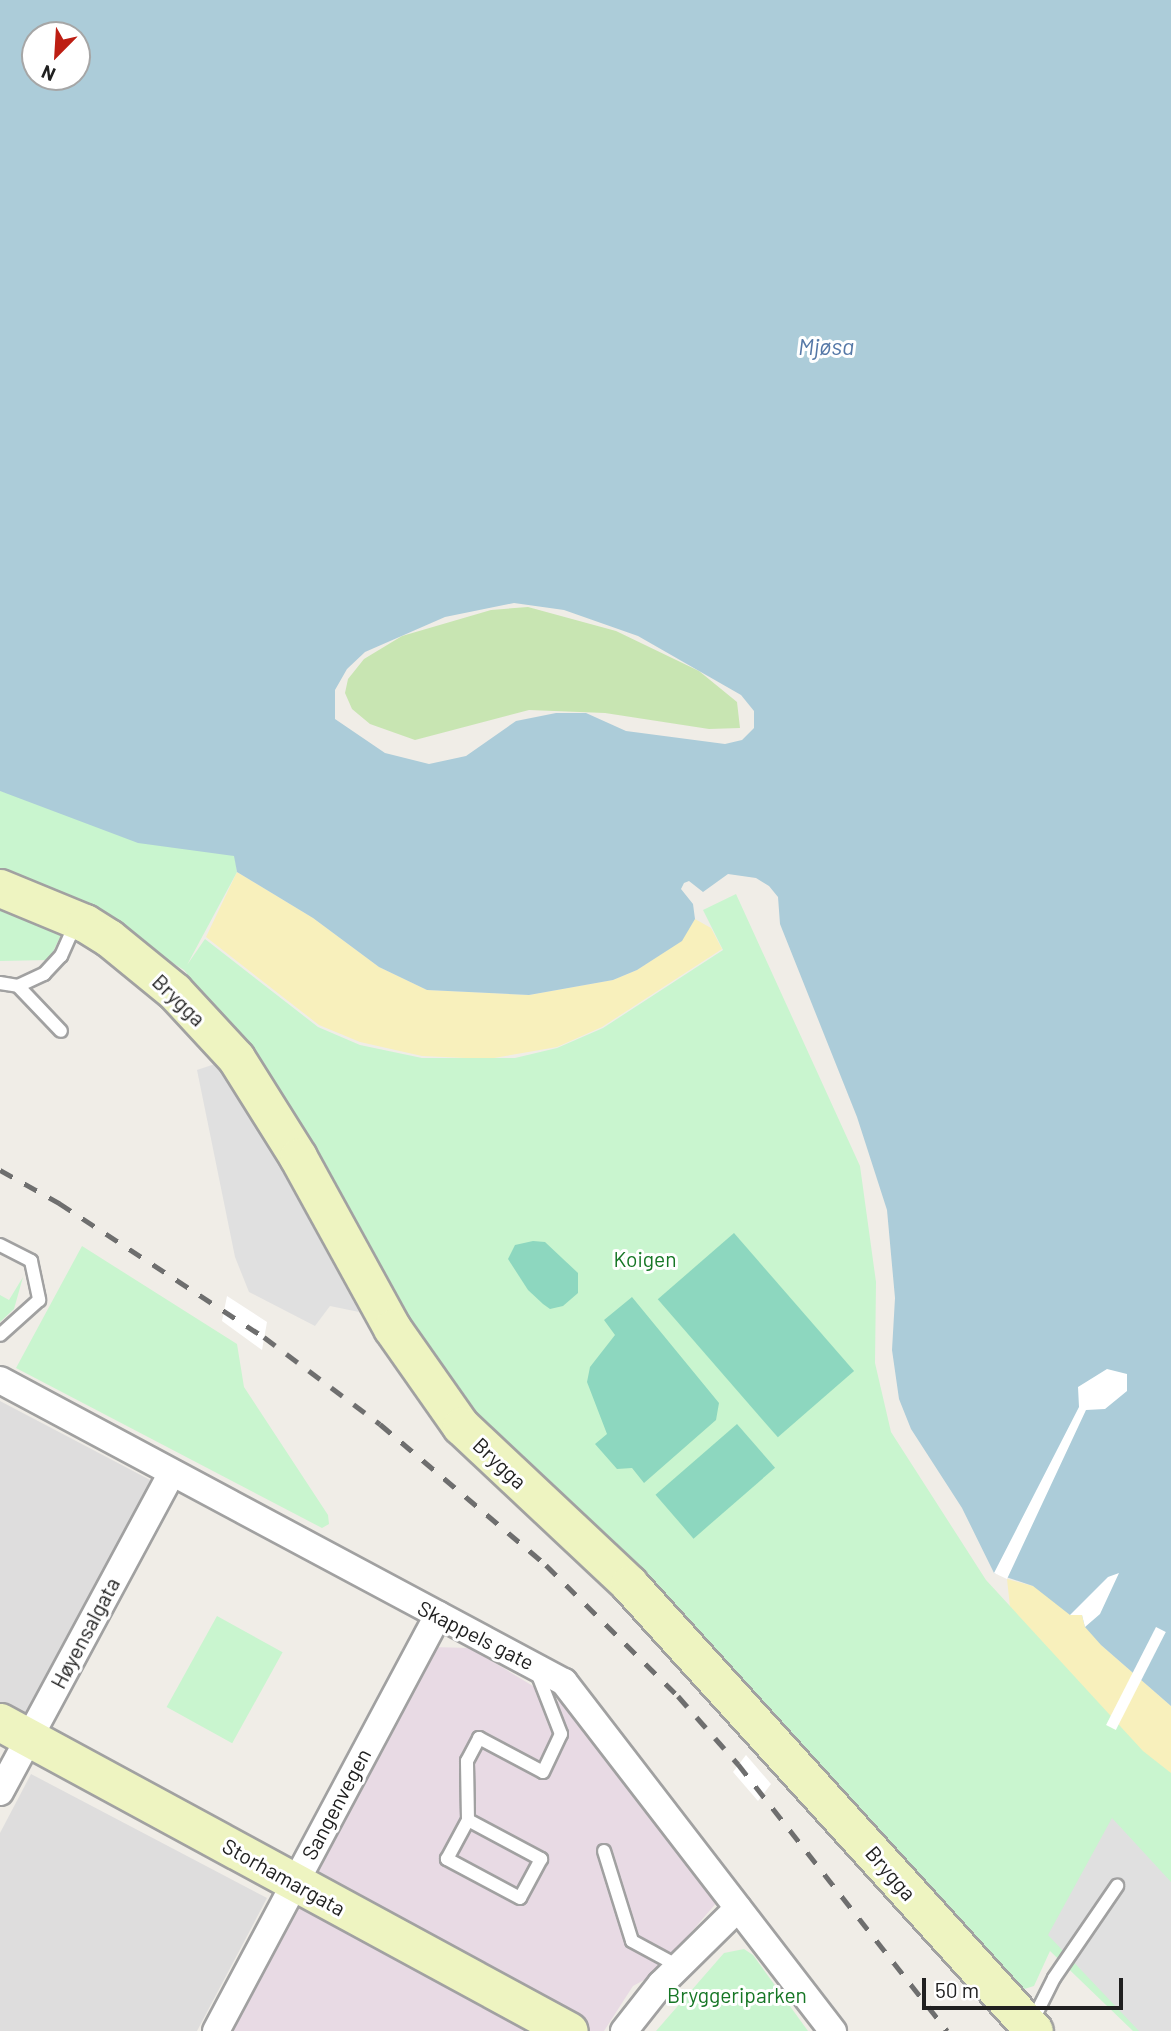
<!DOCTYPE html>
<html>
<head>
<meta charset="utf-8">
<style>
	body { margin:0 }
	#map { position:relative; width:1171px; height:2031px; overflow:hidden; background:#f0ede7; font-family:Barlow,sans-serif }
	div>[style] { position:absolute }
	.residential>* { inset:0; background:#dedddd }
	.industrial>* { inset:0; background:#e8dae4 }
	.grass>* { inset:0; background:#c8e5b2 }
	.sand>* { inset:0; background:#f8f0bc }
	.park>* { inset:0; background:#c9f5cf; transform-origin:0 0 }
	.pitch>* { inset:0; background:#8dd7bf; transform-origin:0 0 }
	.parking>* { inset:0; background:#e0e0e0 }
	.water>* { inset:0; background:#acccd9 }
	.pier>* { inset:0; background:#fff; transform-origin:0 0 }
	.roads { filter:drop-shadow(2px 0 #a1a1a1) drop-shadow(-2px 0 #a1a1a1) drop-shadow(0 2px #a1a1a1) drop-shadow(0 -2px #a1a1a1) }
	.lane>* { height:12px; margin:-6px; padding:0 6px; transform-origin:6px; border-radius:6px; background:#fff }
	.street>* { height:26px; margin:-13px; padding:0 13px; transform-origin:13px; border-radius:13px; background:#fff }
	.secondary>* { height:37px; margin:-18.5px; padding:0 18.5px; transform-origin:18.5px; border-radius:18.5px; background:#eef4c1 }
	.rail>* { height:5px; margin-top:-2.5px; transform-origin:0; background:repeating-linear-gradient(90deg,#6e6e6e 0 14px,transparent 0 28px) }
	span { translate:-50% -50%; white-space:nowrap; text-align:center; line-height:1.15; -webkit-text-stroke:6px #fff; paint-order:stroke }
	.street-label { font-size:21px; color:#202020 }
	.park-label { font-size:21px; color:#167625 }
	.water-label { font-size:23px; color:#5578a7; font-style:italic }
	.north { position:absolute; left:21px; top:21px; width:70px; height:70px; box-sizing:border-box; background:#fff; border:2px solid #a6a6a6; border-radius:50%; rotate:204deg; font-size:19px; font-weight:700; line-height:28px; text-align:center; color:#202020 }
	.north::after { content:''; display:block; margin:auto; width:24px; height:32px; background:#bd1e13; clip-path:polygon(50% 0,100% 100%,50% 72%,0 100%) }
	.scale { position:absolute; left:922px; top:1978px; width:201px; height:32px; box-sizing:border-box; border:4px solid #202020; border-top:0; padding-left:9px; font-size:21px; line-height:24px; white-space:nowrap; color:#202020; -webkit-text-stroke:5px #fff; paint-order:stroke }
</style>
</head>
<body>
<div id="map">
	<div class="residential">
		<div style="clip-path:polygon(0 1401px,154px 1482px,27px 1718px,0 1703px)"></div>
		<div style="clip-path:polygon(31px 1774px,267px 1898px,197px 2031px,0 2031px,0 1833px)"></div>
	</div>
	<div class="industrial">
		<div style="clip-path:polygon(432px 1647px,470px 1648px,563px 1704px,627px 1774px,718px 1901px,655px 1974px,633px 1986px,604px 2031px,232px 2031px)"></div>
	</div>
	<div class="grass">
		<div style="clip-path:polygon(528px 607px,616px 631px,699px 671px,737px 702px,740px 728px,709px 729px,605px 713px,529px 710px,415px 740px,370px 724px,352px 709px,345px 693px,348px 679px,364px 659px,402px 636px,491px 610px)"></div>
	</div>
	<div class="sand">
		<div style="clip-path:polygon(237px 872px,313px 918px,379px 967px,427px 990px,529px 995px,613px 980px,637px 970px,681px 941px,695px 919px,711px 928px,722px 949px,602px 1027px,557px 1047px,488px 1059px,422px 1056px,360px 1042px,319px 1025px,206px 937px)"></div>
		<div style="clip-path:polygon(1007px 1579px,1033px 1586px,1082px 1615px,1101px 1645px,1171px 1706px,1171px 1780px,1109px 1726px,1011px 1616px)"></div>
	</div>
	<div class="park">
		<div style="clip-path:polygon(0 791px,235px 856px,237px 872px,187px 965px,205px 939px,318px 1027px,360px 1045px,422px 1058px,515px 1058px,557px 1048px,603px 1028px,723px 950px,703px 910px,736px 894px,860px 1166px,876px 1282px,875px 1363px,891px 1432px,986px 1580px,1143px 1751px,1171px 1773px,1171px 2031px,1133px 2031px,1050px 1951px,1034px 1986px,1021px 1990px,786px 1726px,485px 1427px,403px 1310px,352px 1213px,258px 1063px,184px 970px,88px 911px,0 880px)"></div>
		<div style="clip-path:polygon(0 904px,62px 933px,49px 960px,0 961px)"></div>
		<div style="clip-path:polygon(82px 1246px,237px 1344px,244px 1387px,328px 1515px,329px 1524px,322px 1528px,16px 1368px)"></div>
		<div style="clip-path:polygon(23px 1277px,14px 1309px,0 1322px,0 1295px,9px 1300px)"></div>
		<div style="left:217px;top:1616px;width:75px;height:104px;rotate:29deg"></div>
		<div style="clip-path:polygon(744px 1949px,753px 1955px,808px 2031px,656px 2031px,724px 1953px)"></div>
	</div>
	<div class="pitch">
		<div style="left:734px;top:1233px;width:183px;height:101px;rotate:49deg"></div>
		<div style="clip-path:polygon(533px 1241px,545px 1242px,578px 1273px,578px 1293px,563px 1306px,550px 1309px,543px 1304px,528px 1290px,508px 1259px,515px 1245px)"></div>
		<div style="clip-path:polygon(632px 1297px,719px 1403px,716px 1420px,644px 1483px,632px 1468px,617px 1469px,595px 1444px,607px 1434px,587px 1382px,590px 1367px,615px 1335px,604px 1320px)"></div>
		<div style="left:737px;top:1424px;width:58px;height:108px;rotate:49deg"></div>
	</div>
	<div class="parking">
		<div style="clip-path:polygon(221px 1062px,258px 1126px,359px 1312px,330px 1306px,315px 1326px,249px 1292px,235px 1257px,197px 1070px)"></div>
		<div style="clip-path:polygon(1112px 1818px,1171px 1882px,1171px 2031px,1139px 2031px,1048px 1935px)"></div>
	</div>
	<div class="water">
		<div style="clip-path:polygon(evenodd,0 0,1171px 0,1171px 1706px,1101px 1645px,1085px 1627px,1082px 1615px,1070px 1615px,1033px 1586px,994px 1573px,962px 1508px,911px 1429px,899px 1399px,892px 1350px,895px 1298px,887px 1210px,857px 1117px,780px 924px,778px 897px,769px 886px,756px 878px,728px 874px,703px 892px,689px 881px,684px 883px,681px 889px,693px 904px,695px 919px,682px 941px,637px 970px,613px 980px,529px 995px,427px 990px,379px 967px,313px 918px,237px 872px,234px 856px,138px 843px,0 791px,0 0,35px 35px,77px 35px,77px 77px,35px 77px,35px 35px,0 0,514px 603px,564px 610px,638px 636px,741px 695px,754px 711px,754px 728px,742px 740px,725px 744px,626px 731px,586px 713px,556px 713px,516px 721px,466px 756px,429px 764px,385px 753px,335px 719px,335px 690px,347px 669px,365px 652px,445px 617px,514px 603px)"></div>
	</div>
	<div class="pier">
		<div style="clip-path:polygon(227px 1296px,267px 1322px,262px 1350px,222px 1321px)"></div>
		<div style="clip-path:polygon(1107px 1369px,1127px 1374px,1127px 1391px,1105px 1409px,1086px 1410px,1007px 1579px,994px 1573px,1079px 1407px,1078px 1387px)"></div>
		<div style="clip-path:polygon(1119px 1573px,1100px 1614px,1085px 1627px,1082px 1615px,1070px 1615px,1108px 1577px)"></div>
		<div style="left:1156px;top:1627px;width:11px;height:110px;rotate:27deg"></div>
		<div style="clip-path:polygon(746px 1755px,771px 1784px,758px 1801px,733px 1772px)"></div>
	</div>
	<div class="roads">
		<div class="lane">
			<div style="left:0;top:983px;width:18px;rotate:9deg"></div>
			<div style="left:18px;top:986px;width:29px;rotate:-25deg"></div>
			<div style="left:44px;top:974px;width:25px;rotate:-47deg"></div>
			<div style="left:61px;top:956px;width:36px;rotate:-66deg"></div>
			<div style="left:18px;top:986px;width:62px;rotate:46.3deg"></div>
			<div style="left:0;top:1245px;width:35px;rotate:27deg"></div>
			<div style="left:31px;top:1261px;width:40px;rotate:78deg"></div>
			<div style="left:39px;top:1300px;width:52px;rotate:138.1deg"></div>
			<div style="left:468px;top:1820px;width:83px;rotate:28.1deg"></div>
			<div style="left:541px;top:1859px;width:44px;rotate:118.3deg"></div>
			<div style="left:520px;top:1898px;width:83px;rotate:-151.9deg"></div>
			<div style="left:447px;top:1859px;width:44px;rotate:-61.7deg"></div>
			<div style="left:468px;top:1820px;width:59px;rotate:-91deg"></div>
			<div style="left:467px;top:1761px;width:26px;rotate:-62deg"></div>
			<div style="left:479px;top:1738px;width:72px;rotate:28deg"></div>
			<div style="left:543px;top:1772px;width:42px;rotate:-64.7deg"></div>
			<div style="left:561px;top:1734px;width:69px;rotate:-111.3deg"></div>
			<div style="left:604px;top:1851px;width:94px;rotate:72.7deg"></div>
			<div style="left:632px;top:1941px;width:52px;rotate:28.5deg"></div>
			<div style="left:1032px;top:2022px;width:49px;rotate:-63.4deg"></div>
			<div style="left:1054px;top:1978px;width:112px;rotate:-55.6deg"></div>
		</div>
		<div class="street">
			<div style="left:0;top:1380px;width:640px;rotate:28.17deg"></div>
			<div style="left:564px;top:1682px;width:441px;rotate:52.4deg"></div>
			<div style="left:0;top:1792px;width:361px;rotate:-61.7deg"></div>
			<div style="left:216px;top:2031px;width:472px;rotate:-61.9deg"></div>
			<div style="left:624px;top:2031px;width:60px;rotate:-51.8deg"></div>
			<div style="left:661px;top:1984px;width:108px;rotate:-44.6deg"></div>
		</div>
		<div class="secondary">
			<div style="left:0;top:888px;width:92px;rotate:22.4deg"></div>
			<div style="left:85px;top:923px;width:28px;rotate:32deg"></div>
			<div style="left:109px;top:938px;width:84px;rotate:39.2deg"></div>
			<div style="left:174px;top:991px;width:91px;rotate:47.2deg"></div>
			<div style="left:236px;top:1058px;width:117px;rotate:57.9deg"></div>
			<div style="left:298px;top:1157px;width:195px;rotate:61.2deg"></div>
			<div style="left:392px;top:1328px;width:120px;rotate:54.9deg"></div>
			<div style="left:461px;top:1426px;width:231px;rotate:43.2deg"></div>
			<div style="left:629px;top:1584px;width:603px;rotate:47.82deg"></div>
			<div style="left:0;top:1722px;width:647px;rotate:28.5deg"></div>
		</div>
	</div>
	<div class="rail">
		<div style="left:0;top:1170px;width:68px;rotate:29.2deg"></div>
		<div style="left:59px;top:1203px;width:245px;rotate:33.2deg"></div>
		<div style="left:264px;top:1337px;width:145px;rotate:36.9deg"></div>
		<div style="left:380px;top:1424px;width:218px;rotate:40.3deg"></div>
		<div style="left:546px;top:1565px;width:186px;rotate:44.8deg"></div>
		<div style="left:678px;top:1696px;width:91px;rotate:48.6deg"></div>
		<div style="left:738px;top:1764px;width:339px;rotate:51.9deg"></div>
	</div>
	<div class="street-label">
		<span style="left:179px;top:1000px;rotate:44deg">Brygga</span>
		<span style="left:500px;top:1463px;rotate:43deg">Brygga</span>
		<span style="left:85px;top:1633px;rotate:-62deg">Høyensalgata</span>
		<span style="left:476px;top:1635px;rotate:27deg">Skappels gate</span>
		<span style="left:336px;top:1804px;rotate:-62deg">Sangenvegen</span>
		<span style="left:891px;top:1873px;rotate:49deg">Brygga</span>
		<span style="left:284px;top:1877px;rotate:29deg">Storhamargata</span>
	</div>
	<div class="park-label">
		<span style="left:645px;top:1259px">Koigen</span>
		<span style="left:737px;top:1995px">Bryggeriparken</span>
	</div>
	<div class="water-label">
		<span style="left:826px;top:346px">Mjøsa</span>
	</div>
	<div class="north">N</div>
	<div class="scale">50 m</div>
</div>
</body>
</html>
